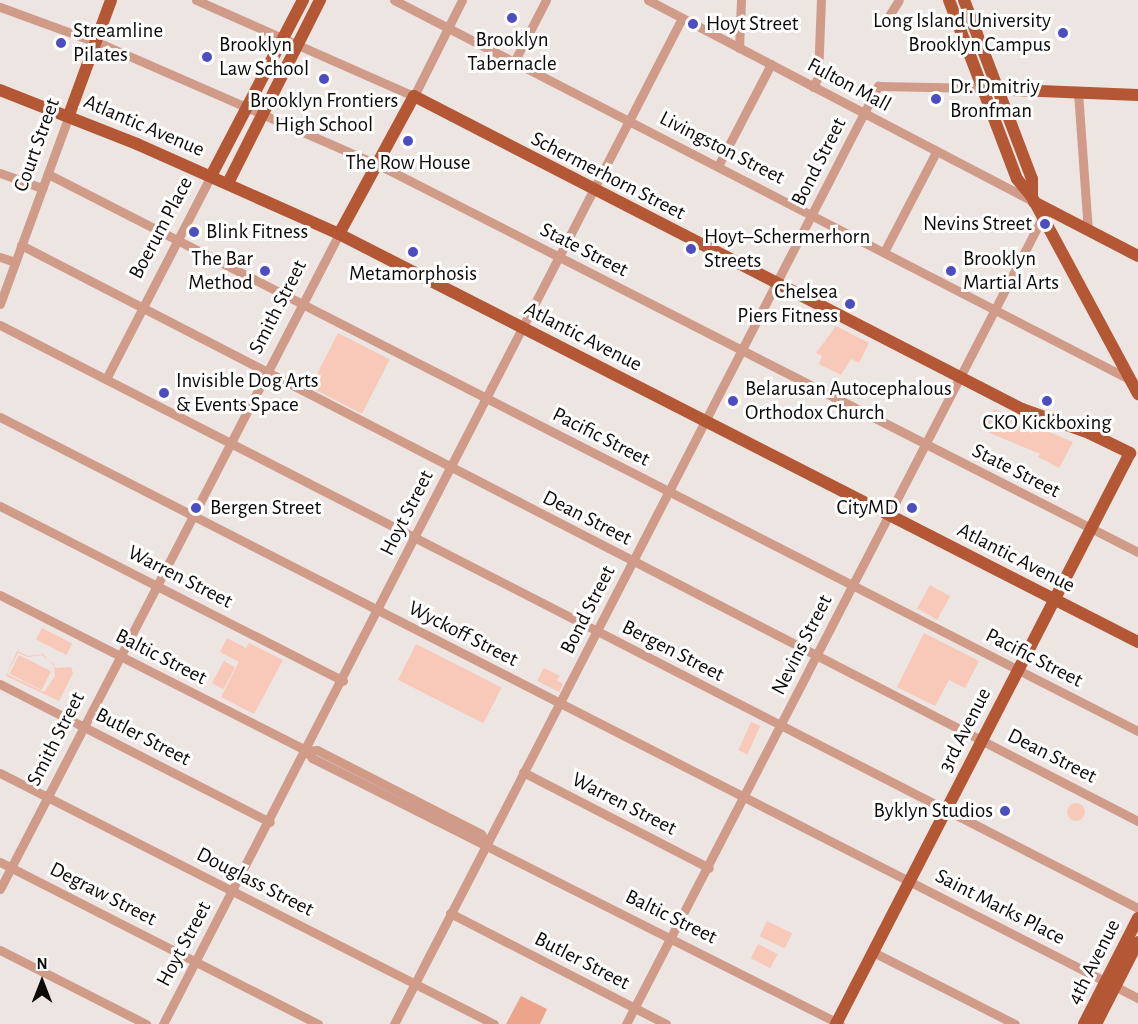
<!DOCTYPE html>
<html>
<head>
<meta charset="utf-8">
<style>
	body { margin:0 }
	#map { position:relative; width:1138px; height:1024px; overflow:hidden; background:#ece5e2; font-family:"Alegreya Sans",sans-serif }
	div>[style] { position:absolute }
	.green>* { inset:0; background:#f8c9b9; transform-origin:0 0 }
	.round { border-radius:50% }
	.water>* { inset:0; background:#eca58b }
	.minor>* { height:9px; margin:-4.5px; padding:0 4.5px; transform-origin:4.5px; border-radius:4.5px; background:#d09b89 }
	.major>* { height:12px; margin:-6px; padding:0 6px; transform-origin:6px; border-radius:6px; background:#b45735 }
	.dots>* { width:16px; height:16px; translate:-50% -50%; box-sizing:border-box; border:3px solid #fff; border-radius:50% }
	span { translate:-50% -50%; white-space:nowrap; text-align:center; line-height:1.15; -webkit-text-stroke:6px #fff; paint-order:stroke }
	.poi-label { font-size:21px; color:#0d0b0a }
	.right { translate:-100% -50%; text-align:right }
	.left { translate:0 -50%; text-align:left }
	.street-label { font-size:21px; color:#0d0b0a }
	.north { position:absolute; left:12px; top:952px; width:60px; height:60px; -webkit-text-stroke:4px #fff; paint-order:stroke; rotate:0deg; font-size:16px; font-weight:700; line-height:24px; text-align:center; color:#0d0b0a }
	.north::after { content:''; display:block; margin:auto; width:21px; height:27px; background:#0d0b0a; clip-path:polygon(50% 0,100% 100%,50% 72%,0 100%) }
</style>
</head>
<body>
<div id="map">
	<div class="green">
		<div style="clip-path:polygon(836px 326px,869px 343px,859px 363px,851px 359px,841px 375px,819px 364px,822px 356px,816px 353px)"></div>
		<div style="left:338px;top:333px;width:58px;height:61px;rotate:27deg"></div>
		<div style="clip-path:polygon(994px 409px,1073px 442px,1059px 468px,1038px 457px,1040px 454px,983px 430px)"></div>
		<div style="left:930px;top:585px;width:23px;height:27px;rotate:29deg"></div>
		<div style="left:42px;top:628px;width:34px;height:13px;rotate:27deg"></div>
		<div style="clip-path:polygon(924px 633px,979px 661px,965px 688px,949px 680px,935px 706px,897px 687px)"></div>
		<div style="clip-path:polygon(227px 638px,246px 648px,249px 643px,283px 660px,254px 714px,221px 697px,239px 662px,220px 652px)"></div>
		<div style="left:416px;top:644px;width:96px;height:40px;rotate:27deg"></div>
		<div style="clip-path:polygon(evenodd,17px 651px,28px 656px,43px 654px,56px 668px,71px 667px,73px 673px,59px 701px,6px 676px,17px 651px,18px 653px,28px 657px,42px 655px,54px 664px,55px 676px,44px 692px,7px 674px,18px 653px)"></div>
		<div style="left:19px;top:655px;width:36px;height:21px;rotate:27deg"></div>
		<div style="left:224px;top:661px;width:13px;height:25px;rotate:29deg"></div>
		<div style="clip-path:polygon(544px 668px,560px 676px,557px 680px,563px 684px,559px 692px,537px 681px)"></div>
		<div style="left:751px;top:722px;width:10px;height:31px;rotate:24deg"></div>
		<div class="round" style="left:1067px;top:803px;width:18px;height:18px"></div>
		<div style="left:767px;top:921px;width:28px;height:17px;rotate:26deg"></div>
		<div style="left:758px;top:944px;width:22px;height:16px;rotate:27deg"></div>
	</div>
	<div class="water">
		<div style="clip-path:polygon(521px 996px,547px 1009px,540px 1024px,506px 1024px)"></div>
	</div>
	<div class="minor">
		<div style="left:196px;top:0;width:238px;rotate:23.8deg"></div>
		<div style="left:414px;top:96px;width:107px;rotate:-63.4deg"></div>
		<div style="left:394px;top:0;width:827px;rotate:27.28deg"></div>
		<div style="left:648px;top:0;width:436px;rotate:27.6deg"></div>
		<div style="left:0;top:7px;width:111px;rotate:20.1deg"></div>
		<div style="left:104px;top:45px;width:298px;rotate:23.6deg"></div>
		<div style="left:377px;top:164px;width:854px;rotate:27.02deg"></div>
		<div style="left:887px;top:19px;width:22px;rotate:-58deg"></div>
		<div style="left:739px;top:48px;width:48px;rotate:-87.6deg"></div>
		<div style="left:514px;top:62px;width:70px;rotate:-62.7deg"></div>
		<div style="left:813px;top:87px;width:11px;rotate:-63deg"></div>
		<div style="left:818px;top:77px;width:77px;rotate:-87.8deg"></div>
		<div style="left:1078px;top:92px;width:138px;rotate:85.9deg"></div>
		<div style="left:718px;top:166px;width:115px;rotate:-62.5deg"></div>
		<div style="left:0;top:173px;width:45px;rotate:19.7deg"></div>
		<div style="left:48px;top:174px;width:1224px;rotate:27.07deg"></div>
		<div style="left:21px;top:245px;width:1257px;rotate:27.28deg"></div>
		<div style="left:884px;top:252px;width:113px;rotate:-62.5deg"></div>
		<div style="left:0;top:257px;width:16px;rotate:18deg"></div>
		<div style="left:0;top:304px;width:201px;rotate:-69.9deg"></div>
		<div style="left:0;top:325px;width:1279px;rotate:27.13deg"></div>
		<div style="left:106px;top:379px;width:229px;rotate:-62.7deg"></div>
		<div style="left:0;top:417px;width:1278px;rotate:27.05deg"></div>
		<div style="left:0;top:506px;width:385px;rotate:27deg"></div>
		<div style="left:0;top:595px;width:344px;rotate:26.9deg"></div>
		<div style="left:307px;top:751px;width:9px;rotate:54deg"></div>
		<div style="left:312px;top:758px;width:591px;rotate:26.74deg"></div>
		<div style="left:0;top:684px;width:303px;rotate:27.1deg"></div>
		<div style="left:307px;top:751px;width:10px;rotate:-6deg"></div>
		<div style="left:317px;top:750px;width:184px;rotate:27.1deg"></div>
		<div style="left:481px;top:834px;width:10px;rotate:61deg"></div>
		<div style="left:523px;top:772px;width:209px;rotate:27.3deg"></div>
		<div style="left:0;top:773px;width:554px;rotate:26.93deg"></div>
		<div style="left:0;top:862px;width:357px;rotate:27deg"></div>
		<div style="left:0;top:889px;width:738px;rotate:-62.64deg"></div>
		<div style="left:450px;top:913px;width:243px;rotate:27.2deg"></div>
		<div style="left:0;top:950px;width:164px;rotate:26.9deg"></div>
		<div style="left:873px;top:952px;width:159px;rotate:26.9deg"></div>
		<div style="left:163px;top:1024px;width:1132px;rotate:-62.71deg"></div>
		<div style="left:394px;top:1024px;width:1056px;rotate:-62.71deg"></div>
		<div style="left:878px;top:86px;width:104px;rotate:1.1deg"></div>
		<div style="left:626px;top:1024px;width:907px;rotate:-62.7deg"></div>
	</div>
	<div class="major">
		<div style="left:949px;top:0;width:191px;rotate:69.2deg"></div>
		<div style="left:1017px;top:179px;width:23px;rotate:50deg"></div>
		<div style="left:1032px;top:197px;width:224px;rotate:61.7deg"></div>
		<div style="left:964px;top:0;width:191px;rotate:69.2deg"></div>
		<div style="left:1032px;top:179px;width:18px;rotate:90deg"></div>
		<div style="left:990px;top:89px;width:148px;rotate:2.3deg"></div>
		<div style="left:0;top:90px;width:147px;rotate:21.5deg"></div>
		<div style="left:137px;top:144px;width:221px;rotate:24deg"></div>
		<div style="left:339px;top:234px;width:897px;rotate:27.05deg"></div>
		<div style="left:69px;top:115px;width:122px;rotate:-69.9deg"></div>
		<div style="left:211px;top:176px;width:199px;rotate:-62.4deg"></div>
		<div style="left:228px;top:183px;width:205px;rotate:-63.3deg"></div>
		<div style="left:1034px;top:202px;width:117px;rotate:27.4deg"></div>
		<div style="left:339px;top:234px;width:157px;rotate:-61.5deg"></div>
		<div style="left:414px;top:96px;width:684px;rotate:27.24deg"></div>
		<div style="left:1022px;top:409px;width:71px;rotate:19.7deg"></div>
		<div style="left:1089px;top:433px;width:46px;rotate:26deg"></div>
		<div style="left:836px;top:1024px;width:642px;rotate:-62.76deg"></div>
		<div style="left:1084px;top:1024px;width:119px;rotate:-63deg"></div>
		<div style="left:1096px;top:1024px;width:92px;rotate:-62.9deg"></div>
	</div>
	<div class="dots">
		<div style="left:512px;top:18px;background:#4d4dc3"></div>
		<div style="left:693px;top:24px;background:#4d4dc3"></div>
		<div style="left:1063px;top:33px;background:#4d4dc3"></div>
		<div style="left:61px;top:43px;background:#4d4dc3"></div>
		<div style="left:207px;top:57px;background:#4d4dc3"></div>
		<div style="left:324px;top:79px;background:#4d4dc3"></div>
		<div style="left:936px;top:99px;background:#4d4dc3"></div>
		<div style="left:408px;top:141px;background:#4d4dc3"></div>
		<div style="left:1045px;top:224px;background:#4d4dc3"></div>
		<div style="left:194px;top:232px;background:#4d4dc3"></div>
		<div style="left:691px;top:249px;background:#4d4dc3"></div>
		<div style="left:413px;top:252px;background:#4d4dc3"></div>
		<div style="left:265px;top:271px;background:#4d4dc3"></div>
		<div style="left:951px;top:271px;background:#4d4dc3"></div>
		<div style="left:850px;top:304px;background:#4d4dc3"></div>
		<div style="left:164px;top:393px;background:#4d4dc3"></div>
		<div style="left:733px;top:401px;background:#4d4dc3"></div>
		<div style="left:1047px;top:401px;background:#4d4dc3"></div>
		<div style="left:196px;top:508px;background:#4d4dc3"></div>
		<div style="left:912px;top:508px;background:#4d4dc3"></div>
		<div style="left:1005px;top:811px;background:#4d4dc3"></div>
	</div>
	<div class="poi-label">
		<span class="right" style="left:1051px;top:33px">Long Island University<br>Brooklyn Campus</span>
		<span class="left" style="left:706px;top:24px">Hoyt Street</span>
		<span class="left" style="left:73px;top:43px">Streamline<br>Pilates</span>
		<span style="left:512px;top:52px">Brooklyn<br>Tabernacle</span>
		<span class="left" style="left:219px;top:57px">Brooklyn<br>Law School</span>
		<span class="left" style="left:950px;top:99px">Dr. Dmitriy<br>Bronfman</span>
		<span style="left:324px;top:113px">Brooklyn Frontiers<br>High School</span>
		<span style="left:408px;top:163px">The Row House</span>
		<span class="right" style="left:1032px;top:224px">Nevins Street</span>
		<span class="left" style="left:206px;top:232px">Blink Fitness</span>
		<span class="left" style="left:704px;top:249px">Hoyt–Schermerhorn<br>Streets</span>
		<span class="right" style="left:253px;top:271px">The Bar<br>Method</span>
		<span class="left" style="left:963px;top:271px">Brooklyn<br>Martial Arts</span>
		<span style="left:413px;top:274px">Metamorphosis</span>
		<span class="right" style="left:838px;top:304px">Chelsea<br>Piers Fitness</span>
		<span class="left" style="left:176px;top:393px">Invisible Dog Arts<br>&amp; Events Space</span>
		<span class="left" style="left:745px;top:401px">Belarusan Autocephalous<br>Orthodox Church</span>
		<span style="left:1047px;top:423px">CKO Kickboxing</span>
		<span class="left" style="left:210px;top:508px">Bergen Street</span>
		<span class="right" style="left:898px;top:508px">CityMD</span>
		<span class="right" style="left:993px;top:811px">Byklyn Studios</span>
	</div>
	<div class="street-label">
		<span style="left:849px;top:85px;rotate:28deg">Fulton Mall</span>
		<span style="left:144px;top:126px;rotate:23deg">Atlantic Avenue</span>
		<span style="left:37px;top:145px;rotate:-70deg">Court Street</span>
		<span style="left:722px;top:148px;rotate:27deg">Livingston Street</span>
		<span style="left:819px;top:162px;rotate:-63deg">Bond Street</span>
		<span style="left:608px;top:176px;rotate:27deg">Schermerhorn Street</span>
		<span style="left:161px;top:228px;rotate:-62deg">Boerum Place</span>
		<span style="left:584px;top:250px;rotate:27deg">State Street</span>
		<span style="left:278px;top:307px;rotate:-63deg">Smith Street</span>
		<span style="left:583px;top:337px;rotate:27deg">Atlantic Avenue</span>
		<span style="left:601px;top:437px;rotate:27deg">Pacific Street</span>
		<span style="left:1016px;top:471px;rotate:27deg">State Street</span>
		<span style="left:407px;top:513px;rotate:-63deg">Hoyt Street</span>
		<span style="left:587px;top:518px;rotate:27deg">Dean Street</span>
		<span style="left:1016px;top:558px;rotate:27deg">Atlantic Avenue</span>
		<span style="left:180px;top:577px;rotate:27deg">Warren Street</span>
		<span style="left:588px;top:610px;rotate:-63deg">Bond Street</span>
		<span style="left:463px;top:634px;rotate:27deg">Wyckoff Street</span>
		<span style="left:802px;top:645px;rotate:-63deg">Nevins Street</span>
		<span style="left:673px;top:651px;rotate:27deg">Bergen Street</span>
		<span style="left:161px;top:657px;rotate:27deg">Baltic Street</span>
		<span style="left:1034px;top:658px;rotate:27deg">Pacific Street</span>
		<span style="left:965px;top:730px;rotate:-63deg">3rd Avenue</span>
		<span style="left:143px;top:737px;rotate:27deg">Butler Street</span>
		<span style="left:56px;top:739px;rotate:-63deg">Smith Street</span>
		<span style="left:1052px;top:756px;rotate:27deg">Dean Street</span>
		<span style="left:624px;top:804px;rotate:27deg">Warren Street</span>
		<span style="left:255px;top:882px;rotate:27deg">Douglass Street</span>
		<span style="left:103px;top:894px;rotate:27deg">Degraw Street</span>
		<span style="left:1000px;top:907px;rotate:27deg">Saint Marks Place</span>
		<span style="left:671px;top:917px;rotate:26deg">Baltic Street</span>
		<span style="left:184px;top:944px;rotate:-62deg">Hoyt Street</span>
		<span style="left:582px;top:961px;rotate:27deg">Butler Street</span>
		<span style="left:1094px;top:962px;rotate:-63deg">4th Avenue</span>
	</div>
	<div class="north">N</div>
</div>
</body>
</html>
